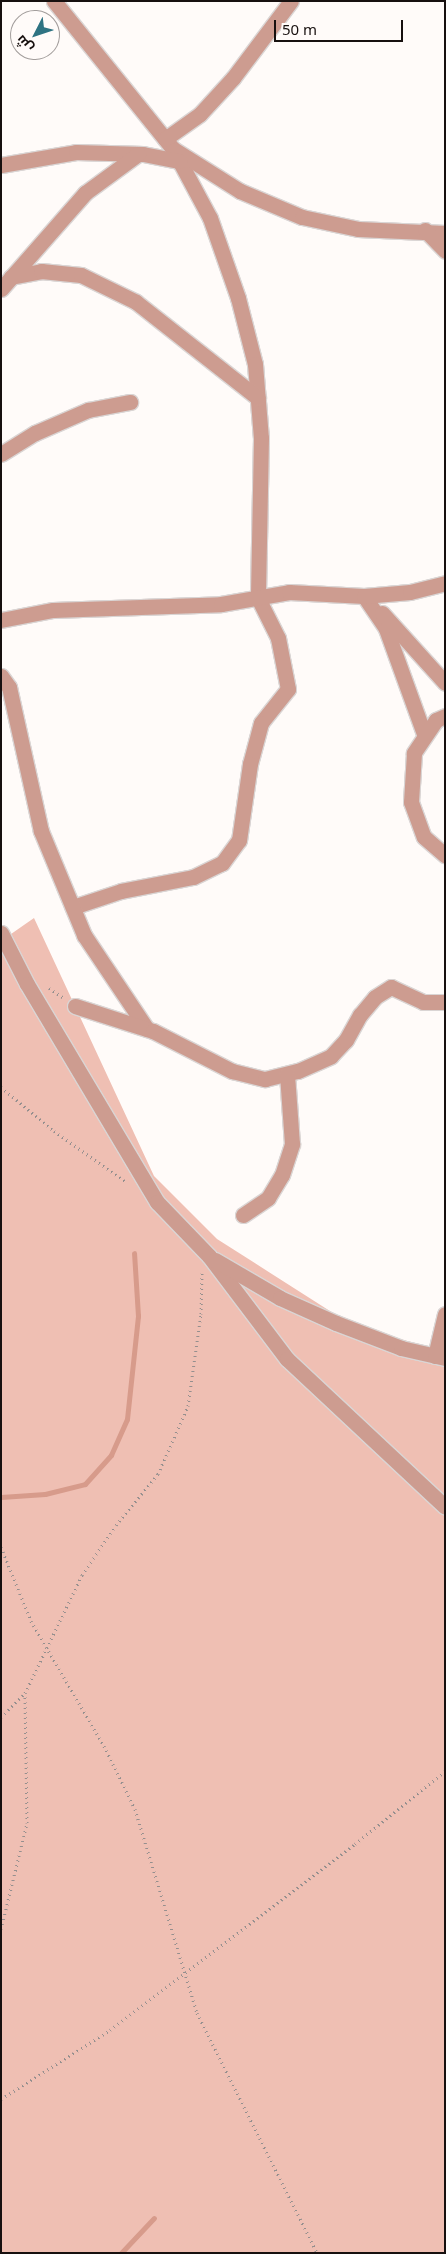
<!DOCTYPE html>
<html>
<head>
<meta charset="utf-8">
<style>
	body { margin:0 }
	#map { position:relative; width:446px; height:2254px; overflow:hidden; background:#fffbf9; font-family:"Noto Sans",Cairo,sans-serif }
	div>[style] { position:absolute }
	.green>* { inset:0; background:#efbfb3 }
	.stream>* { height:5px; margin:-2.5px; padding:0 2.5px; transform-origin:2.5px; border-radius:2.5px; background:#d79b8b }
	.path>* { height:3px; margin-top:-1.5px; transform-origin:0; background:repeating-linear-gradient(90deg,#958f8e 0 1px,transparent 0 5px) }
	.roads { filter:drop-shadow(1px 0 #dad5d4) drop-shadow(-1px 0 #dad5d4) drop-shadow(0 1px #dad5d4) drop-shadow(0 -1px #dad5d4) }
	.street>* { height:15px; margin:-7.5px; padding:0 7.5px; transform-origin:7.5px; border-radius:7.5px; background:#cd9c90 }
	span { translate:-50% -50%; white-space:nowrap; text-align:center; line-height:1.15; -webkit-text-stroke:5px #fffbf9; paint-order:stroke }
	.frame { position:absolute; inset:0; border:2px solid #17100f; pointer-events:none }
	.north { position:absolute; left:10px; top:10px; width:50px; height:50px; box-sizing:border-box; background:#fffbf9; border:1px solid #a29d9b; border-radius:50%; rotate:229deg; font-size:14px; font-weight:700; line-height:20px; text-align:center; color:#17100f }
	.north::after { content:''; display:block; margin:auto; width:18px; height:22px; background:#2e7382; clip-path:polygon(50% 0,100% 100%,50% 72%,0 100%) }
	.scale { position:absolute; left:274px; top:20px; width:129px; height:22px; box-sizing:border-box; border:2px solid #17100f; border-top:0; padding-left:6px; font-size:15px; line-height:18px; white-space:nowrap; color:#17100f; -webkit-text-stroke:4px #fffbf9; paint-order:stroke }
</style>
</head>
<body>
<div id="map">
	<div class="green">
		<div style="clip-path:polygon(34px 918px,154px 1176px,217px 1239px,355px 1327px,445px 1351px,445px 2253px,1px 2253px,1px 941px)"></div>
	</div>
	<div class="stream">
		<div style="left:1px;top:1497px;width:44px;rotate:-3.9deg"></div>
		<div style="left:45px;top:1494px;width:41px;rotate:-14deg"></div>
		<div style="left:85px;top:1484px;width:39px;rotate:-48deg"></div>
		<div style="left:111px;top:1455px;width:39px;rotate:-66deg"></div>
		<div style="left:127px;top:1419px;width:104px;rotate:-83.9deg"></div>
		<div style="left:138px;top:1316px;width:63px;rotate:-93.6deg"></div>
		<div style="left:121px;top:2253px;width:48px;rotate:-46.7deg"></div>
	</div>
	<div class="path">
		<div style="left:49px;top:988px;width:18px;rotate:34deg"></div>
		<div style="left:1px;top:1087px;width:69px;rotate:39.7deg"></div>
		<div style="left:54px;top:1131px;width:87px;rotate:35.2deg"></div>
		<div style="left:1px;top:1547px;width:80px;rotate:67.9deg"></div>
		<div style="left:31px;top:1621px;width:145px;rotate:59.7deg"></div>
		<div style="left:104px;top:1746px;width:70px;rotate:63.8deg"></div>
		<div style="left:135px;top:1809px;width:213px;rotate:73.1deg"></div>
		<div style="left:197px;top:2013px;width:268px;rotate:63.4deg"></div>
		<div style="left:1px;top:1717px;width:34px;rotate:-45deg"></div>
		<div style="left:25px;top:1693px;width:131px;rotate:-64.2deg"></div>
		<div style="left:82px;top:1575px;width:60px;rotate:-55.8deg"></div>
		<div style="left:116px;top:1525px;width:66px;rotate:-50.5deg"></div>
		<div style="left:158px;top:1474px;width:74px;rotate:-66.2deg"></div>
		<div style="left:188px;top:1406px;width:93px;rotate:-82deg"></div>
		<div style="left:201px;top:1314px;width:41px;rotate:-88.6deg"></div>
		<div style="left:1px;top:1929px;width:109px;rotate:-76.2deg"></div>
		<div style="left:27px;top:1823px;width:129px;rotate:-90.9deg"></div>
		<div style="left:1px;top:2099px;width:129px;rotate:-32.3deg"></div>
		<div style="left:110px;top:2030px;width:308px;rotate:-37.2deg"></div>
		<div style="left:355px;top:1844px;width:116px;rotate:-39deg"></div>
	</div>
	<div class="roads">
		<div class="street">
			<div style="left:54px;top:1px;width:190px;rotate:51.2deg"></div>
			<div style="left:173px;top:149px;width:78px;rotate:61.8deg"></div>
			<div style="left:210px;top:218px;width:85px;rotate:70.7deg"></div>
			<div style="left:238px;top:298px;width:68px;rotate:75.6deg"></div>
			<div style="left:255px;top:364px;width:74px;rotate:85.4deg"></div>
			<div style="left:261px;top:438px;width:160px;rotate:91.1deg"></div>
			<div style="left:258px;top:598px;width:45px;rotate:63.4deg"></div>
			<div style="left:278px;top:638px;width:52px;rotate:78.9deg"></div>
			<div style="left:288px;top:689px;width:43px;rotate:128.5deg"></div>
			<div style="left:261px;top:723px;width:42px;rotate:105deg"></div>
			<div style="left:250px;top:764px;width:77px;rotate:98.2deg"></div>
			<div style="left:239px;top:840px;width:29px;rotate:126deg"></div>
			<div style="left:222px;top:863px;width:32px;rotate:154deg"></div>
			<div style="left:193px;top:877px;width:73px;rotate:169deg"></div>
			<div style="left:121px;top:891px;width:51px;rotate:161.6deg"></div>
			<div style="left:165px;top:139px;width:43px;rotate:-35.5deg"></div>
			<div style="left:200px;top:114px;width:49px;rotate:-47.5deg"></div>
			<div style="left:233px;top:78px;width:96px;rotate:-53deg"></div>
			<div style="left:175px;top:150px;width:77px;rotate:32.2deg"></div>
			<div style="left:240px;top:191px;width:67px;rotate:22.8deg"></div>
			<div style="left:302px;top:217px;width:57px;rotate:12.1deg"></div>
			<div style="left:358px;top:229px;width:87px;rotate:2.6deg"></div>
			<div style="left:1px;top:165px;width:76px;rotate:-9.8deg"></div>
			<div style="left:76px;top:152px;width:67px;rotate:1.7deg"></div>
			<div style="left:143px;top:154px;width:37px;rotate:11deg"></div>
			<div style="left:425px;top:230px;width:29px;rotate:46deg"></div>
			<div style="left:11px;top:277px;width:31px;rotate:-11deg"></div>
			<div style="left:41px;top:271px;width:40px;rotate:5.7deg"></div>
			<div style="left:81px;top:275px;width:61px;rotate:26.1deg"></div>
			<div style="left:136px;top:302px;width:155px;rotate:38.2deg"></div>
			<div style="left:1px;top:289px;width:128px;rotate:-48.8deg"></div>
			<div style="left:85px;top:193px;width:66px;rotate:-36.3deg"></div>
			<div style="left:1px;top:454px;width:40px;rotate:-32deg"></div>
			<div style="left:35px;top:433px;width:58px;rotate:-23.5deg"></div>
			<div style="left:88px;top:410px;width:43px;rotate:-10.8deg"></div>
			<div style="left:364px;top:596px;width:40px;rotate:56deg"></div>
			<div style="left:386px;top:629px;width:112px;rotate:70.1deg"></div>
			<div style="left:382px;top:613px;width:94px;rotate:48deg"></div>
			<div style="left:1px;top:620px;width:53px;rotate:-10.9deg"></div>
			<div style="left:53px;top:610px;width:168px;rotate:-2deg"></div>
			<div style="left:221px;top:604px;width:69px;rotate:-10deg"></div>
			<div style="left:289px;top:592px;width:75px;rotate:3.1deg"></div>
			<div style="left:364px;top:596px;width:46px;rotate:-5deg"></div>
			<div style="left:410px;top:592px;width:36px;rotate:-14deg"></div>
			<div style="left:1px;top:676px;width:14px;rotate:54deg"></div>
			<div style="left:9px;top:687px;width:148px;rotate:77.5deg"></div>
			<div style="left:41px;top:831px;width:113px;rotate:67.5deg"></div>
			<div style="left:84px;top:935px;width:113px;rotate:56.2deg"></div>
			<div style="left:445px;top:716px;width:10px;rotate:156deg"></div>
			<div style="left:436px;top:720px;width:40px;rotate:124deg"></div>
			<div style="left:414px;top:753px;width:49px;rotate:93.5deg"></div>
			<div style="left:411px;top:802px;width:37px;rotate:70deg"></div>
			<div style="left:424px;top:837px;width:28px;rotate:41deg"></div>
			<div style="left:1px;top:933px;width:57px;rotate:63deg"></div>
			<div style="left:27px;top:984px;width:254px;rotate:59.2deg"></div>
			<div style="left:157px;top:1202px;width:75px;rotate:46.1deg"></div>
			<div style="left:209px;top:1256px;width:129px;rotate:52.9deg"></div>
			<div style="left:287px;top:1359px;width:216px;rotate:43.1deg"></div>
			<div style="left:75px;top:1006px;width:82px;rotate:17.8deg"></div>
			<div style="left:153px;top:1031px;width:89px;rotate:26.9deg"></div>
			<div style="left:232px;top:1071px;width:34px;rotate:14deg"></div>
			<div style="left:265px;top:1079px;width:34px;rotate:-14deg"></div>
			<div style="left:298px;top:1071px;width:36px;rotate:-24deg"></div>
			<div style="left:331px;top:1056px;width:22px;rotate:-47deg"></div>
			<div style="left:346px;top:1040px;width:29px;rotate:-61deg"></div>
			<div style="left:360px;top:1015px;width:23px;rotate:-50deg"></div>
			<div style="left:375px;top:997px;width:19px;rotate:-32deg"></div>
			<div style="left:391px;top:987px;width:35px;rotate:25deg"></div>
			<div style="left:423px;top:1002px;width:22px"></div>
			<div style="left:243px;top:1215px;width:30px;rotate:-34deg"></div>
			<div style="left:268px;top:1198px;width:27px;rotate:-59deg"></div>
			<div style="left:282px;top:1175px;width:33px;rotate:-72deg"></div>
			<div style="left:292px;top:1144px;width:70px;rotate:-94.1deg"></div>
			<div style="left:215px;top:1260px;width:75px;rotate:30.3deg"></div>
			<div style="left:280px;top:1298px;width:61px;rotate:24.1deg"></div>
			<div style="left:336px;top:1323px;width:70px;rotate:21deg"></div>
			<div style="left:401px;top:1348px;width:45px;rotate:12.8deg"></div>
			<div style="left:435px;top:1356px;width:43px;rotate:-76.6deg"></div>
		</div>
	</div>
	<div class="frame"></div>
	<div class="north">ش</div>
	<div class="scale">50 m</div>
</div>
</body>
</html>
